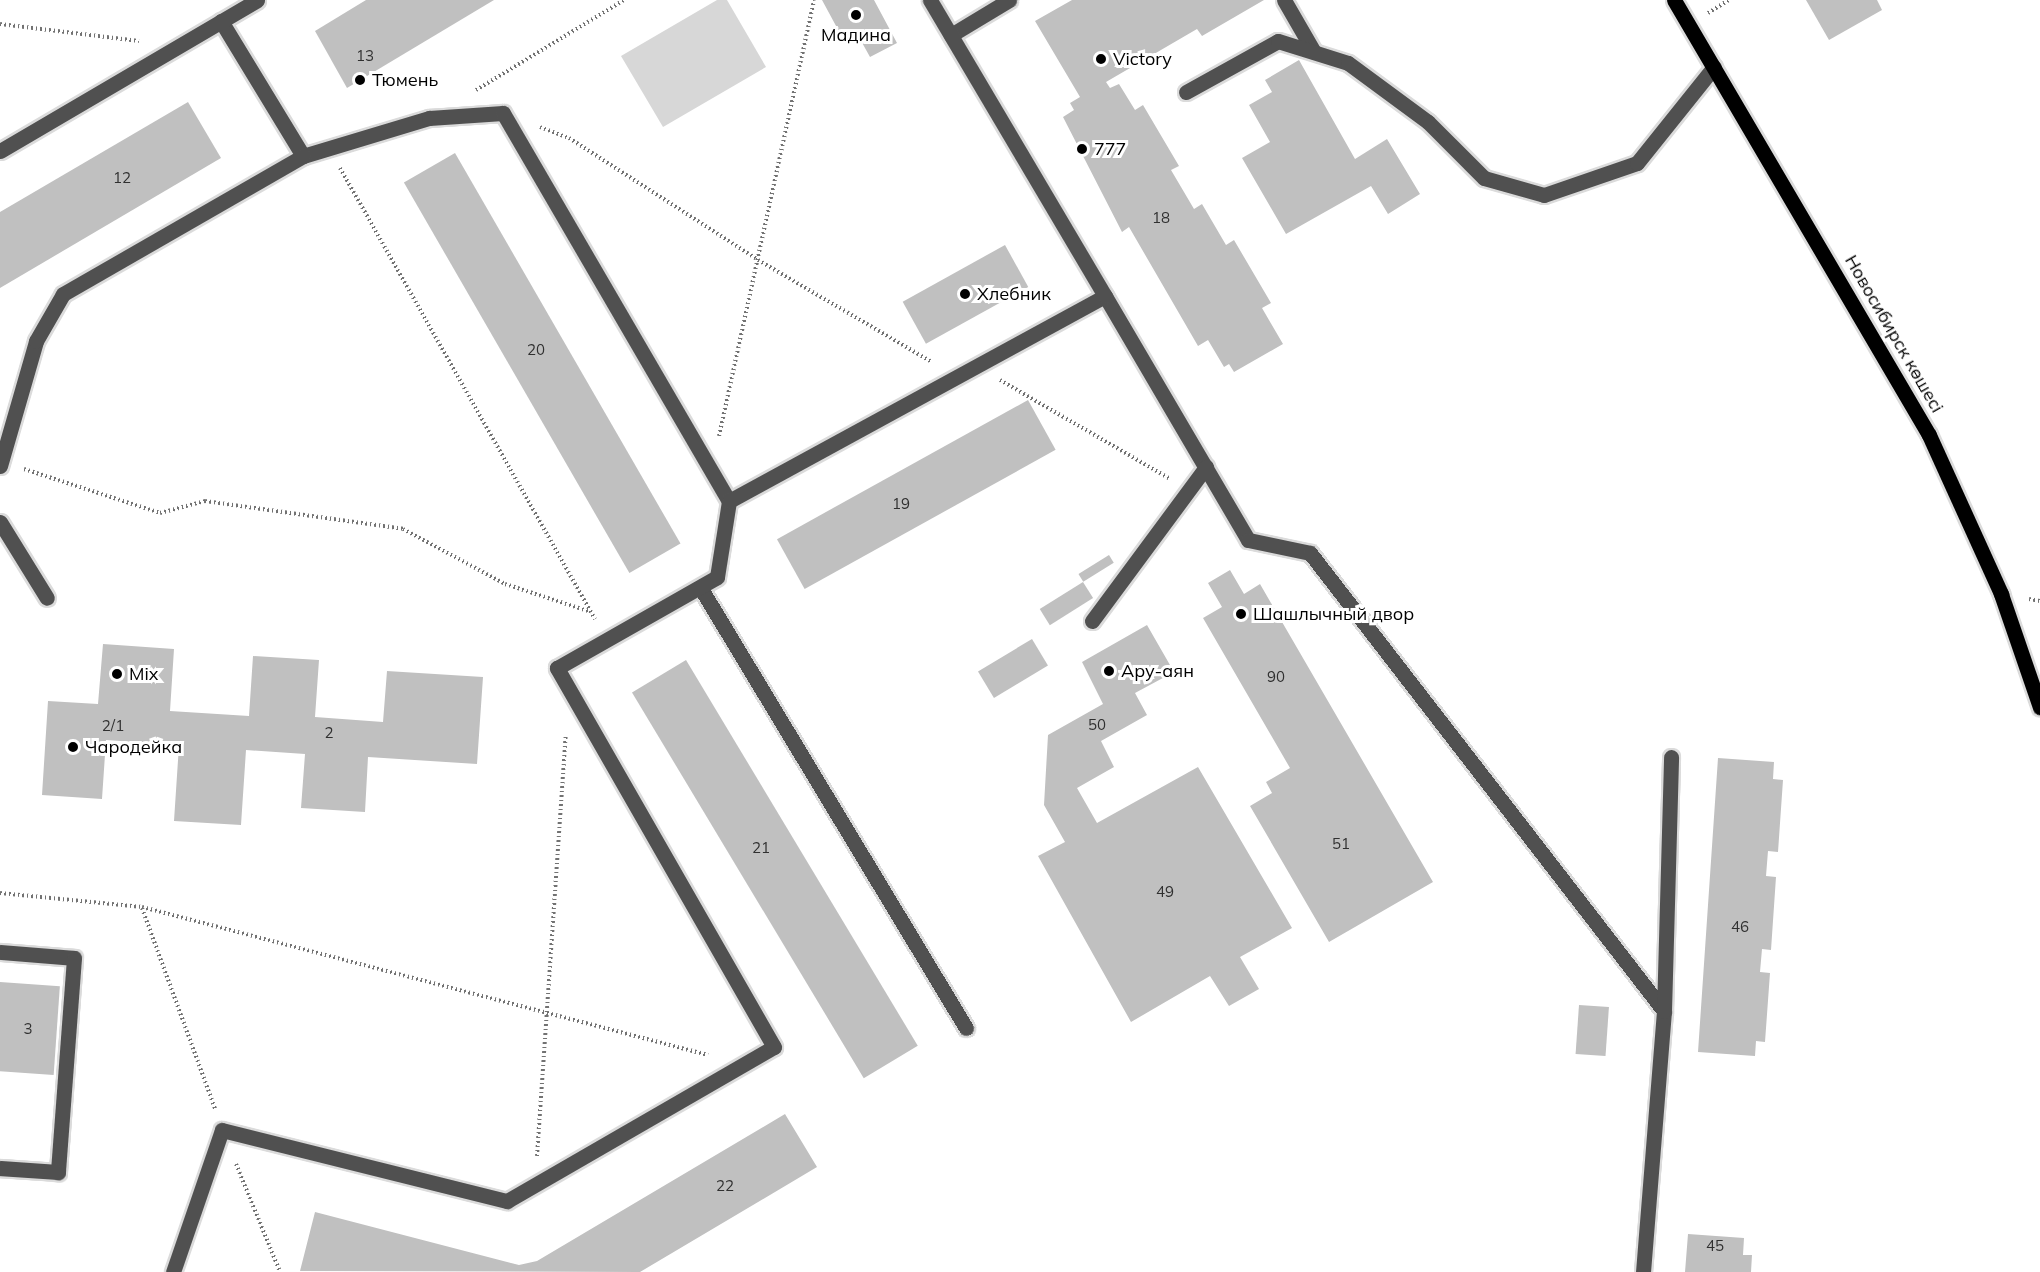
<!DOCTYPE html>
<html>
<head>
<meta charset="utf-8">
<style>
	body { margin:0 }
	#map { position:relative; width:2040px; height:1272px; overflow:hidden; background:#fff; font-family:Mulish,sans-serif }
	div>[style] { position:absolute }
	.green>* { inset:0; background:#d7d7d7 }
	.building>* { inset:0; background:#c0c0c0; transform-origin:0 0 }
	.path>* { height:4px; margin-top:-2px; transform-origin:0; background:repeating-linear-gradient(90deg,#727272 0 1.5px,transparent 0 4.5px) }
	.roads { filter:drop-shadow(2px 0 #dbdbdb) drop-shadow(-2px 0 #dbdbdb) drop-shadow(0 2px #dbdbdb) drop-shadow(0 -2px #dbdbdb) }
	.minor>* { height:15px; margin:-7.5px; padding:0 7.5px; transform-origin:7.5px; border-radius:7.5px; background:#505050 }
	.major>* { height:15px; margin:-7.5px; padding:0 7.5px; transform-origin:7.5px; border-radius:7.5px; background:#000 }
	.dots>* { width:16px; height:16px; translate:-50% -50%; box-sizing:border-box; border:3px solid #fff; border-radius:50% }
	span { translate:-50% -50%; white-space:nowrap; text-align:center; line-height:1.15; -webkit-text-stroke:6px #fff; paint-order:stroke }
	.number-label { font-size:15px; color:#303030 }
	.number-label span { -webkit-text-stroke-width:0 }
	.poi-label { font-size:18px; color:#000 }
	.left { translate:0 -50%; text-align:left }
	.street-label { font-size:18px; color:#000 }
</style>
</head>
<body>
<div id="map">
	<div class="green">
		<div style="clip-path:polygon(717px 0,727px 0,766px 67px,663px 127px,621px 56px)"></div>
	</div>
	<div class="building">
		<div style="clip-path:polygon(366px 0,494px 0,347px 88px,315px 31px)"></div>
		<div style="clip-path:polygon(822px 0,874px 0,897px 43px,870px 57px,855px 30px,842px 37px)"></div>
		<div style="clip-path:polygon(1072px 0,1264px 0,1202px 36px,1197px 29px,1106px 82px,1110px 88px,1119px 84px,1135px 110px,1143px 105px,1179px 166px,1171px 170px,1194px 209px,1202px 204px,1226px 245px,1234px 240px,1271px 303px,1262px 308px,1283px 344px,1234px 372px,1229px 364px,1224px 367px,1208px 340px,1198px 346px,1129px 227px,1122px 232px,1063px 117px,1074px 110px,1070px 103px,1080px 97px,1035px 21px)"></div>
		<div style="clip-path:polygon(1806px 0,1877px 0,1882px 10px,1829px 40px)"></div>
		<div style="clip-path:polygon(1299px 60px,1355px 159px,1387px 139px,1420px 194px,1388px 214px,1371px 186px,1286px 234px,1242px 158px,1270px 142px,1249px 105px,1272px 92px,1265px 80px)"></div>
		<div style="clip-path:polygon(188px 102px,221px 158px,0 288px,0 212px)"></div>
		<div style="left:455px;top:153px;width:451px;height:59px;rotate:60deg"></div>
		<div style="left:1005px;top:245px;width:48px;height:117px;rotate:61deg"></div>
		<div style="left:1028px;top:400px;width:57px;height:287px;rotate:61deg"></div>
		<div style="left:1109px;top:555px;width:9px;height:36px;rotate:58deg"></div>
		<div style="clip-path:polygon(1230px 570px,1244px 594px,1260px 584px,1433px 882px,1329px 942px,1250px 806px,1272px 793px,1266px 782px,1290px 768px,1203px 618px,1222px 607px,1208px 583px)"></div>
		<div style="left:1083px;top:582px;width:19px;height:51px;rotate:58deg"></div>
		<div style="clip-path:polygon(1147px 625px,1174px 672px,1135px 693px,1147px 715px,1101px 741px,1114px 767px,1077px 788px,1097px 823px,1198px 767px,1292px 928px,1240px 957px,1259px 989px,1229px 1006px,1210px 976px,1131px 1022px,1038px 856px,1065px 842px,1044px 805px,1048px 735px,1103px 704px,1082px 662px)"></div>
		<div style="left:1032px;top:639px;width:31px;height:63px;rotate:59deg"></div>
		<div style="clip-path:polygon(103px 644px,174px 649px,170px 711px,249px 716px,253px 656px,319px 660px,315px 717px,383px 722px,387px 671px,483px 677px,477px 764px,368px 757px,365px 812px,301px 808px,305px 754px,246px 750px,241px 825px,174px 821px,179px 745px,106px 740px,102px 799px,42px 795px,48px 701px,98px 704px)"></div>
		<div style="left:686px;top:660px;width:450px;height:63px;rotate:59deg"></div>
		<div style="clip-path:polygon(1718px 758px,1774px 762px,1773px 779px,1783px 780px,1778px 852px,1768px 851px,1766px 876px,1776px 877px,1771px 950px,1762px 949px,1760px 972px,1770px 973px,1765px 1042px,1756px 1041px,1755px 1056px,1698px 1052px)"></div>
		<div style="left:0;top:982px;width:60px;height:89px;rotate:4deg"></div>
		<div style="left:1579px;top:1005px;width:30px;height:49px;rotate:4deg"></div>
		<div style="clip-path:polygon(785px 1114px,817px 1167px,640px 1272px,300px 1271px,315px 1212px,519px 1265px,537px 1261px)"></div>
		<div style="clip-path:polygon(1688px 1234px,1744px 1238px,1743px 1255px,1752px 1255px,1751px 1272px,1685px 1272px)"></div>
	</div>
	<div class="path">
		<div style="left:1708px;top:13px;width:25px;rotate:-32deg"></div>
		<div style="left:0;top:24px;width:140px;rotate:7deg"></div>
		<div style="left:476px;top:90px;width:173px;rotate:-31.3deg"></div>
		<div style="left:540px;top:127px;width:31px;rotate:21deg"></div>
		<div style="left:569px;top:138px;width:225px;rotate:32.8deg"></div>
		<div style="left:758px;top:260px;width:202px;rotate:30.4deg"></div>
		<div style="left:340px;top:168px;width:518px;rotate:60.52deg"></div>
		<div style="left:1000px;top:380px;width:197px;rotate:30.2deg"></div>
		<div style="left:719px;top:436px;width:446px;rotate:-77.7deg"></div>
		<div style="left:24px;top:469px;width:143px;rotate:17.9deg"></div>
		<div style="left:160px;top:513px;width:47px;rotate:-14.9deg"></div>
		<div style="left:205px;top:501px;width:200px;rotate:8deg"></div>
		<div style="left:403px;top:529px;width:116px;rotate:28.3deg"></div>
		<div style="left:505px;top:584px;width:90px;rotate:18deg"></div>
		<div style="left:2029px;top:599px;width:11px;rotate:10deg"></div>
		<div style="left:0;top:893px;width:143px;rotate:5.6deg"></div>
		<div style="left:142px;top:907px;width:585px;rotate:14.65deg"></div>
		<div style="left:142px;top:908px;width:214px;rotate:70deg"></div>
		<div style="left:537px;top:1156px;width:421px;rotate:-86.1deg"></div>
		<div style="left:236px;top:1164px;width:117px;rotate:67.8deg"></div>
	</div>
	<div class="roads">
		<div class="minor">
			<div style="left:1284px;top:0;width:60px;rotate:60deg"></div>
			<div style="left:221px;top:21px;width:158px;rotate:58.7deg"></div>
			<div style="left:303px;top:156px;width:132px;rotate:-16.8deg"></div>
			<div style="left:429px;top:118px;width:74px;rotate:-3.9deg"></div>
			<div style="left:503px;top:113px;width:449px;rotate:59.8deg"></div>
			<div style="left:951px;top:35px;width:68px;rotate:-31.1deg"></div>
			<div style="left:1186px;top:92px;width:105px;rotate:-29deg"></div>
			<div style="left:1278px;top:41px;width:73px;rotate:17.4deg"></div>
			<div style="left:1348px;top:63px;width:99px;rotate:36.4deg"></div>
			<div style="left:1428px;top:122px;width:79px;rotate:45deg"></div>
			<div style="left:1484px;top:178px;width:62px;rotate:15.8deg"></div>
			<div style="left:1544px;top:195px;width:98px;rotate:-19deg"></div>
			<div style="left:1637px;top:163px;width:123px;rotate:-51.3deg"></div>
			<div style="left:0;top:151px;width:298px;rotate:-30.4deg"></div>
			<div style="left:1105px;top:296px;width:283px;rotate:59.6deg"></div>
			<div style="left:1248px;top:540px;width:63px;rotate:11.8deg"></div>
			<div style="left:1310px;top:553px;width:579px;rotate:52.3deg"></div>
			<div style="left:0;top:466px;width:130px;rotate:-73.9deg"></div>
			<div style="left:36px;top:341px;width:54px;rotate:-60.1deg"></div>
			<div style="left:63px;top:294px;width:277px;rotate:-29.9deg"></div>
			<div style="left:0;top:522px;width:89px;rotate:58.3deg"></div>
			<div style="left:700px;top:587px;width:515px;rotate:58.9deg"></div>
			<div style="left:1092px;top:621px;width:192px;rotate:-53.5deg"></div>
			<div style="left:0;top:952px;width:74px;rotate:4.6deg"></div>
			<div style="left:74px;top:958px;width:215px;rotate:94.3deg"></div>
			<div style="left:58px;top:1172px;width:58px;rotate:-176.1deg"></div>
			<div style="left:173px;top:1272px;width:150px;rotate:-71deg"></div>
			<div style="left:222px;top:1130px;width:294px;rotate:14deg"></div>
			<div style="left:507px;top:1201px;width:308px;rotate:-30deg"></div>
			<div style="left:774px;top:1047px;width:437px;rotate:-119.8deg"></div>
			<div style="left:557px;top:668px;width:184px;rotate:-29.6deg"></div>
			<div style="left:717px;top:577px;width:77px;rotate:-81deg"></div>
			<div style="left:729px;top:501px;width:428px;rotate:-28.6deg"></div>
			<div style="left:1105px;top:296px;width:344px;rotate:-120.6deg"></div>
			<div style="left:1643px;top:1272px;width:262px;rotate:-85.4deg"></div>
			<div style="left:1664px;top:1011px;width:254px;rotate:-88.4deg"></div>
		</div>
		<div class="major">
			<div style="left:1674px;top:0;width:504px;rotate:59.62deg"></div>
			<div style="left:1929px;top:435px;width:175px;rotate:65.6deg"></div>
			<div style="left:2001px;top:594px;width:120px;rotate:71deg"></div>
		</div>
	</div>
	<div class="dots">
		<div style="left:856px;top:15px;background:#000"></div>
		<div style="left:1101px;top:59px;background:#000"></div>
		<div style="left:360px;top:80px;background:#000"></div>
		<div style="left:1082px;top:149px;background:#000"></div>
		<div style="left:965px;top:294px;background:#000"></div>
		<div style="left:1241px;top:614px;background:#000"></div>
		<div style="left:1109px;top:671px;background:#000"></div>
		<div style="left:117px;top:674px;background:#000"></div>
		<div style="left:73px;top:747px;background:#000"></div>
	</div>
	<div class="number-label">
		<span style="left:365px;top:56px">13</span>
		<span style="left:122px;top:178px">12</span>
		<span style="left:1161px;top:218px">18</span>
		<span style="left:536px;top:350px">20</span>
		<span style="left:901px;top:504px">19</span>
		<span style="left:1276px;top:677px">90</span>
		<span style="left:1097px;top:725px">50</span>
		<span style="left:113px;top:726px">2/1</span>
		<span style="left:329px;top:733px">2</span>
		<span style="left:1341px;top:844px">51</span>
		<span style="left:761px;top:848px">21</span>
		<span style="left:1165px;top:892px">49</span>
		<span style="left:1740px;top:927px">46</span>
		<span style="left:28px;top:1029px">3</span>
		<span style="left:725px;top:1186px">22</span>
		<span style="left:1715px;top:1246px">45</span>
	</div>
	<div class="poi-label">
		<span style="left:856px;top:35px">Мадина</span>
		<span class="left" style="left:1113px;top:59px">Victory</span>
		<span class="left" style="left:372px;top:80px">Тюмень</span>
		<span class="left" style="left:1094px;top:149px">777</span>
		<span class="left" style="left:977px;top:294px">Хлебник</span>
		<span class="left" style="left:1253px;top:614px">Шашлычный двор</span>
		<span class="left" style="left:1121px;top:671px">Ару-аян</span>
		<span class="left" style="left:129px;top:674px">Mix</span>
		<span class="left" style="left:85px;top:747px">Чародейка</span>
	</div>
	<div class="street-label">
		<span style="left:1894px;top:334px;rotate:60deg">Новосибирск көшесі</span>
	</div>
</div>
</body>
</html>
